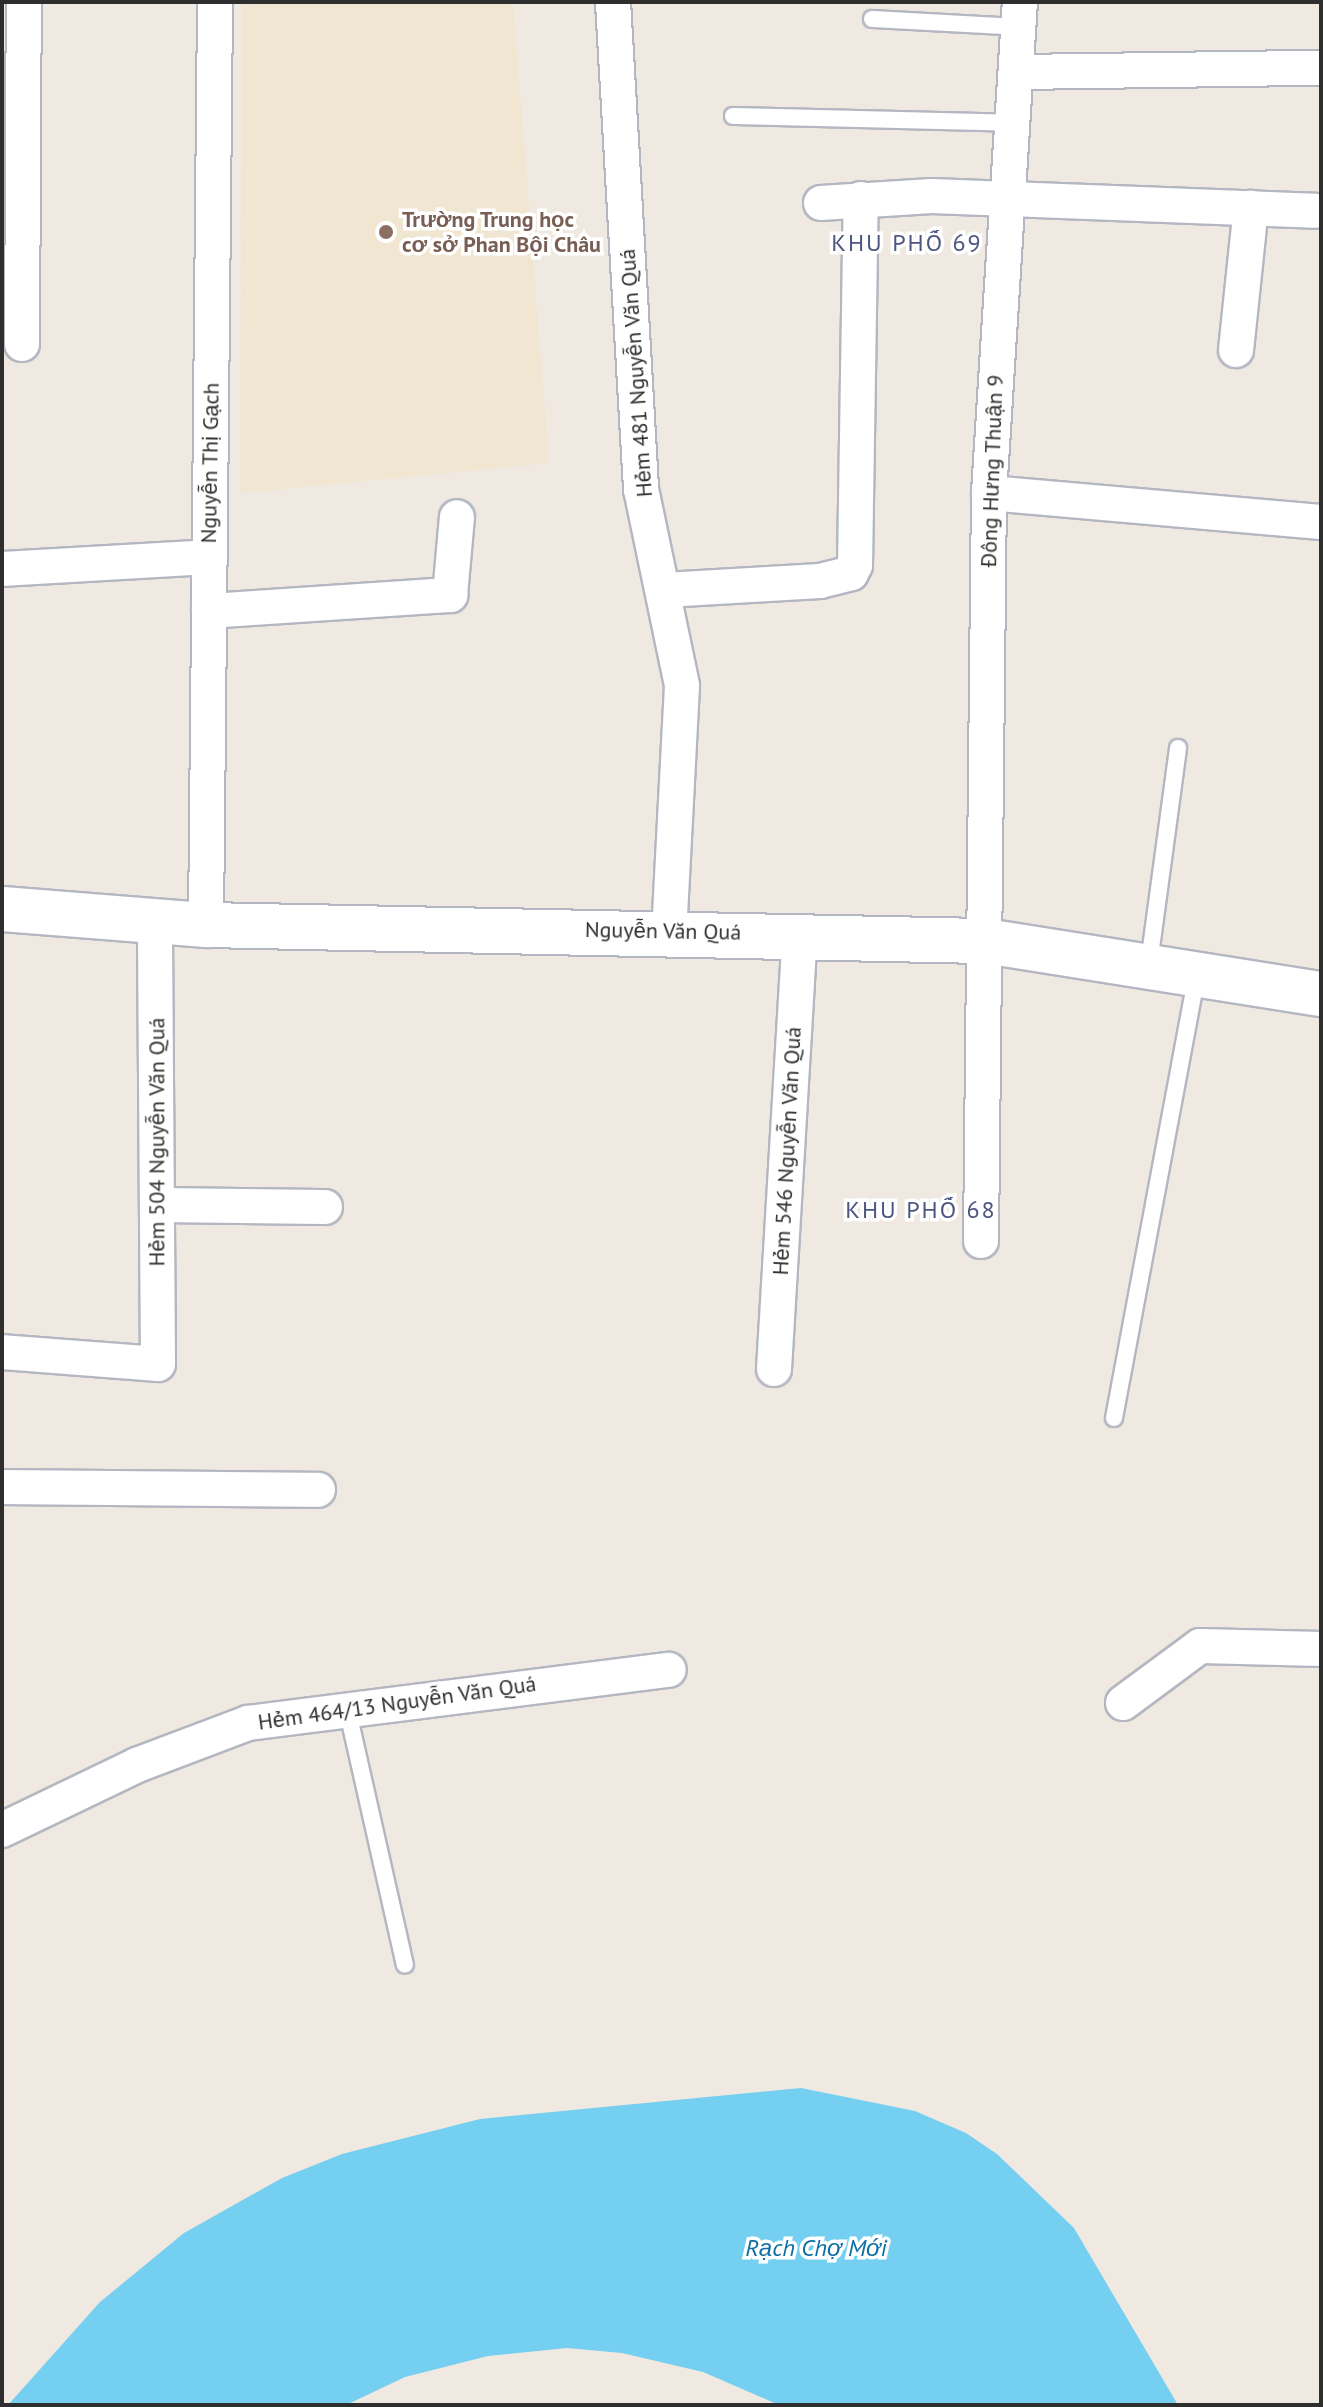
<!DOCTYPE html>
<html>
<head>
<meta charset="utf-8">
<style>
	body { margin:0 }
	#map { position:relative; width:1323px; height:2407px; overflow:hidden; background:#efe9e1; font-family:"PT Sans",sans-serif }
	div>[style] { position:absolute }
	.education>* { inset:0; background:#f0e6d1 }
	.water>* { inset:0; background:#75cff0 }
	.roads { filter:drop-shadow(2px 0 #b4b7c1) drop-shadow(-2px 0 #b4b7c1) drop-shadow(0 2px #b4b7c1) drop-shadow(0 -2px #b4b7c1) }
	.lane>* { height:16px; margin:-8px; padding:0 8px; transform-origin:8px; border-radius:8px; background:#fff }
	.street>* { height:34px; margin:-17px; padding:0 17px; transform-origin:17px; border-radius:17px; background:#fff }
	.secondary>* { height:44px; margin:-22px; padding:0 22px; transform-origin:22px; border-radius:22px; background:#fff }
	.dots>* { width:22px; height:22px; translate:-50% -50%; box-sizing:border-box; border:4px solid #fff; border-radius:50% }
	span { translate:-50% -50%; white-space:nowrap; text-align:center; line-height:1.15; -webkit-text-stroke:7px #fff; paint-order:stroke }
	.education-label { font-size:22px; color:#785e54; font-weight:700 }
	.left { translate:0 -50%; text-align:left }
	.street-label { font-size:22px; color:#2e2e2e }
	.neighbourhood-label { font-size:24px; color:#4d5680; letter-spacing:2px }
	.water-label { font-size:24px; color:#0d6fa3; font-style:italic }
	.frame { position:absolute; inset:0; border:4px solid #2e2e2e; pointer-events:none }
</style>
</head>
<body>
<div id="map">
	<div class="education">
		<div style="clip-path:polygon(242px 2px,513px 2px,549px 463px,240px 493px)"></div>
	</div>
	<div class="water">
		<div style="clip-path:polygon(801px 2088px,915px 2111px,966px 2133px,997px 2154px,1074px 2228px,1178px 2405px,779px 2405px,703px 2372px,622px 2353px,567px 2348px,488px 2356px,405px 2377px,346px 2405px,8px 2405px,100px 2302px,184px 2233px,282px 2178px,342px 2154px,480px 2119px)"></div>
	</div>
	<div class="roads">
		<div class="lane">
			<div style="left:872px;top:19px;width:147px;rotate:3.1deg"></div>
			<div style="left:733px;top:116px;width:281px;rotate:1.4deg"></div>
			<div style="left:1149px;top:963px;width:217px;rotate:-82.3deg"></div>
			<div style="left:1114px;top:1418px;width:451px;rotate:-79.4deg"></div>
			<div style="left:347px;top:1708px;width:263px;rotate:77.3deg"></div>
		</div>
		<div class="street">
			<div style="left:613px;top:2px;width:488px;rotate:86.7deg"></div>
			<div style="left:641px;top:489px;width:201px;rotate:78.2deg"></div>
			<div style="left:682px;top:686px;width:246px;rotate:93deg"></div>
			<div style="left:1017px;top:72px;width:304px;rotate:-0.8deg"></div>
			<div style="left:821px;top:203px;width:111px;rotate:-3.6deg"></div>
			<div style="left:932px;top:196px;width:384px;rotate:2.2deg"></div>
			<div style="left:22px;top:344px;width:342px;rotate:-89.7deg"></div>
			<div style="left:1236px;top:350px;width:143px;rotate:-84deg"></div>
			<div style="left:989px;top:493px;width:333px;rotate:5deg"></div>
			<div style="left:2px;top:569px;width:207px;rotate:-3.3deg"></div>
			<div style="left:665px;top:590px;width:155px;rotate:-3.3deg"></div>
			<div style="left:820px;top:581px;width:32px;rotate:-14deg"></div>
			<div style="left:851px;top:573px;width:9px;rotate:-63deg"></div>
			<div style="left:855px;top:565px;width:366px;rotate:-89.1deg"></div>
			<div style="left:209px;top:611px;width:242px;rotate:-3.8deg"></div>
			<div style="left:450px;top:595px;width:78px;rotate:-84.9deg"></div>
			<div style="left:206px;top:925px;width:923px;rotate:-89.44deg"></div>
			<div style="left:157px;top:1205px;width:168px;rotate:0.7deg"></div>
			<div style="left:981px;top:1241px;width:748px;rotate:-89.39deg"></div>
			<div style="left:989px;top:493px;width:492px;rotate:-86.4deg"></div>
			<div style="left:2px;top:1352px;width:156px;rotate:4.4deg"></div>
			<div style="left:158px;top:1364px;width:443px;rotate:-90.4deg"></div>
			<div style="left:774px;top:1369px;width:437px;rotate:-86.6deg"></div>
			<div style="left:2px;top:1487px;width:316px;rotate:0.5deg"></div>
			<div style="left:1123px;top:1703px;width:96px;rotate:-36.5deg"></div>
			<div style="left:1200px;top:1646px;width:121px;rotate:1.4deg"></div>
			<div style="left:2px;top:1830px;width:150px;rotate:-25.7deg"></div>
			<div style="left:137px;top:1765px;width:119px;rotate:-20.7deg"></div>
			<div style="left:248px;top:1723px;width:424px;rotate:-7.2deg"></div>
		</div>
		<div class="secondary">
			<div style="left:2px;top:909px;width:205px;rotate:4.5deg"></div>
			<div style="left:206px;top:925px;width:779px;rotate:1.18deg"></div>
			<div style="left:985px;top:941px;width:340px;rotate:9deg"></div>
		</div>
	</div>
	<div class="dots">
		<div style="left:386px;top:232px;background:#8d6e63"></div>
	</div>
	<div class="education-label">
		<span class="left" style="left:402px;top:232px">Trường Trung học<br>cơ sở Phan Bội Châu</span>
	</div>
	<div class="street-label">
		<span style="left:636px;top:373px;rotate:-94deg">Hẻm 481 Nguyễn Văn Quá</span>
		<span style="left:210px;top:463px;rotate:-89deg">Nguyễn Thị Gạch</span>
		<span style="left:992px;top:471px;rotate:-88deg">Đông Hưng Thuận 9</span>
		<span style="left:663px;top:931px;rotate:1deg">Nguyễn Văn Quá</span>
		<span style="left:157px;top:1142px;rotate:-90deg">Hẻm 504 Nguyễn Văn Quá</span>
		<span style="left:787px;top:1151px;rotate:-87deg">Hẻm 546 Nguyễn Văn Quá</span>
		<span style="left:397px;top:1703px;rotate:-8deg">Hẻm 464/13 Nguyễn Văn Quá</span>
	</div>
	<div class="neighbourhood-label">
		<span style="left:907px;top:243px">KHU PHỐ 69</span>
		<span style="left:921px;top:1210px">KHU PHỐ 68</span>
	</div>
	<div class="water-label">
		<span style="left:816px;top:2248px">Rạch Chợ Mới</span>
	</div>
	<div class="frame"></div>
</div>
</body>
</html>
